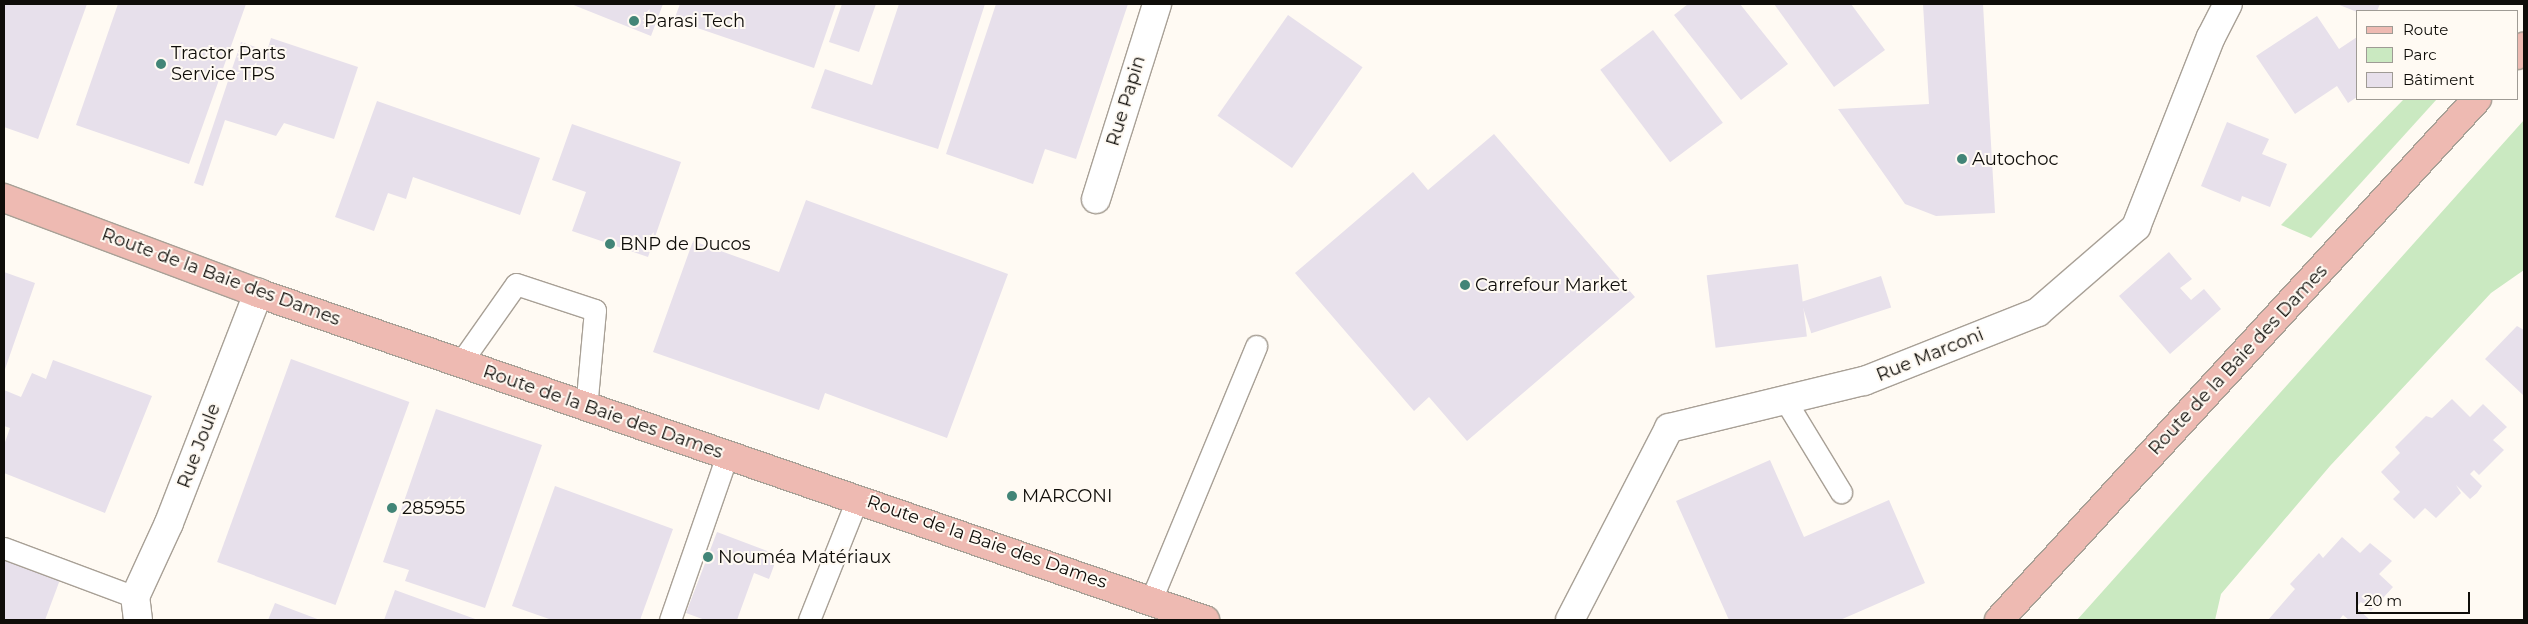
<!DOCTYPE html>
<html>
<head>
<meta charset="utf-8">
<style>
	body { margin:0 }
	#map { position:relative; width:2528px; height:624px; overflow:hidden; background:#fffaf3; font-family:Montserrat,sans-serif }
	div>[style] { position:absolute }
	.green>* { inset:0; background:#cae9c1 }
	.building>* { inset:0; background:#e7e0eb; transform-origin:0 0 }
	.roads { filter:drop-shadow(1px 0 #a8a096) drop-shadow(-1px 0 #a8a096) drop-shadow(0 1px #a8a096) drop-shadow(0 -1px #a8a096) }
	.lane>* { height:21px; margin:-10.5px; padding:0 10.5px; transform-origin:10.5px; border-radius:10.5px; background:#fff }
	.street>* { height:28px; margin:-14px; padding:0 14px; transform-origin:14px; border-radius:14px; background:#fff }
	.primary>* { height:28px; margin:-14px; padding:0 14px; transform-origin:14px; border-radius:14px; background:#eebab2 }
	.dots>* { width:14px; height:14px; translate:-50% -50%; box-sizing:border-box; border:2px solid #fffaf3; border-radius:50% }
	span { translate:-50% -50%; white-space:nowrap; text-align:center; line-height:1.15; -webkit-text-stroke:4px #fffaf3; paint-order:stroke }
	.poi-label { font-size:18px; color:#0f0d09 }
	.left { translate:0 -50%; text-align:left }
	.street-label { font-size:18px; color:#0f0d09 }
	.frame { position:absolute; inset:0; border:5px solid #0f0d09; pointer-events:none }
	.legend { position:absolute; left:2356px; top:10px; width:162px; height:90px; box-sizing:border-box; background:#fffaf3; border:1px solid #9f9b95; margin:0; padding:6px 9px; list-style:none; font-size:15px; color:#0f0d09 }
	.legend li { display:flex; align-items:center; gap:10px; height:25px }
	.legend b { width:25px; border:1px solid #9f9b95 }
	.scale { position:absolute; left:2356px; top:592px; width:114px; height:22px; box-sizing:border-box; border:2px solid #0f0d09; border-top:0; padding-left:6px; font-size:15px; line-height:18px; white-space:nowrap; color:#0f0d09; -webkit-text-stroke:4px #fffaf3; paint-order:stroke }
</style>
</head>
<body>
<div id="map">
	<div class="green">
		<div style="clip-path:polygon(2404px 99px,2437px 99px,2311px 238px,2281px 225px)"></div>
		<div style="clip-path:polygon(2524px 120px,2524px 270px,2491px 293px,2330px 466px,2221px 594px,2215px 620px,2077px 620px)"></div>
	</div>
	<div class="building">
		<div style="clip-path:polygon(4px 4px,87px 4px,38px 139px,4px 127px)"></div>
		<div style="clip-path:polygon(118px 4px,246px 4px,189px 164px,76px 125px)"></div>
		<div style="clip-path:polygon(571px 4px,663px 4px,651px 36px)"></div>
		<div style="clip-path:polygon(680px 4px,836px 4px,814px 68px,674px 20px)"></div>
		<div style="clip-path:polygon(842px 4px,876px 4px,859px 52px,829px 42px)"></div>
		<div style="clip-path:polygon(899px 4px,985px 4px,938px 149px,811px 108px,825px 69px,872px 85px)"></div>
		<div style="clip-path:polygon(996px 4px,1128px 4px,1076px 159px,1045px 149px,1033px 184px,946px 154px)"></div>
		<div style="clip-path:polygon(1688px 4px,1740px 4px,1788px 64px,1741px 100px,1674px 15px)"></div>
		<div style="clip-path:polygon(1774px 4px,1851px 4px,1885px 50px,1834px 87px)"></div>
		<div style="clip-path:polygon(1923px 4px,1983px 4px,1995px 213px,1936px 216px,1905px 204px,1838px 109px,1929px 104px)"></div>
		<div style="clip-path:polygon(2337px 4px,2380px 4px,2377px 11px,2357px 12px)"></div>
		<div style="left:1288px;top:15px;width:91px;height:123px;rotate:35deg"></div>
		<div style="clip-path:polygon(2317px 16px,2339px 49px,2357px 37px,2357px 97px,2348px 103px,2337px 86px,2295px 114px,2256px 56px)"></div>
		<div style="left:1653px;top:30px;width:116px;height:66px;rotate:53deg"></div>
		<div style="clip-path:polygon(271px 38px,358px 67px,334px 139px,284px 123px,276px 136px,225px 120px,203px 186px,194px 183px,241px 42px,267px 51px)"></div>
		<div style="clip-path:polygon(377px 101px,540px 158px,520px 215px,413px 177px,406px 199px,388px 193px,374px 231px,335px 217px)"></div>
		<div style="clip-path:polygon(2227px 122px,2269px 139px,2262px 154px,2287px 164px,2270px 207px,2242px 196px,2240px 202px,2201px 186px)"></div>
		<div style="clip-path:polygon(572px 124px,681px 162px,648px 257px,572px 231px,586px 192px,552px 180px)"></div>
		<div style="clip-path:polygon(1494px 134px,1635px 297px,1467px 441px,1429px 397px,1414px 411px,1295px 273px,1413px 172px,1428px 190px)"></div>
		<div style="clip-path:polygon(806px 200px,1008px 274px,947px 438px,825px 393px,819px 410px,653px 352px,693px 241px,779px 272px)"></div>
		<div style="clip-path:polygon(2169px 252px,2192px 279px,2180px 288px,2191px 300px,2204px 289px,2221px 309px,2170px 354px,2119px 296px)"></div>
		<div style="left:1798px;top:264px;width:73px;height:92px;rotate:83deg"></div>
		<div style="clip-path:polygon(4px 272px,35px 283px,4px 372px)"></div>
		<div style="left:1881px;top:276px;width:33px;height:84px;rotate:72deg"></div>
		<div style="clip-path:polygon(2517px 326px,2524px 330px,2523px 395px,2485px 359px)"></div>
		<div style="left:291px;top:359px;width:126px;height:216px;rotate:20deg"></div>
		<div style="clip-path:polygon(53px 360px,152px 396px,105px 513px,4px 473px,4px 445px,10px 428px,4px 426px,4px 390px,21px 397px,32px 373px,46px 379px)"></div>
		<div style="clip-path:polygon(2452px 399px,2470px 417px,2483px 404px,2507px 427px,2493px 440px,2504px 450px,2479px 475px,2474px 470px,2470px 474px,2482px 486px,2477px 493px,2470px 499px,2456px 485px,2461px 493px,2436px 518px,2425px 508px,2414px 519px,2393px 499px,2400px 492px,2381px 472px,2400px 453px,2395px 447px,2426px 416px,2432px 418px)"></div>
		<div style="clip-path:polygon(436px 409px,542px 445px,485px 608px,405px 581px,409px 570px,383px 562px)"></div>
		<div style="clip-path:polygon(1770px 460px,1804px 537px,1889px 500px,1925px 583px,1840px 620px,1729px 620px,1676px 501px)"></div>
		<div style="clip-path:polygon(555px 486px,673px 529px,640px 620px,552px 620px,512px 606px)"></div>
		<div style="clip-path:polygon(717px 532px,778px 555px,769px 579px,754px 573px,737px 620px,705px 620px,686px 613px)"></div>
		<div style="clip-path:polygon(2342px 537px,2360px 553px,2370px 543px,2392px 561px,2379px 574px,2393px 587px,2371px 611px,2361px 602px,2356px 607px,2370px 620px,2349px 620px,2343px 615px,2339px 620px,2268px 620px,2295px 589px,2290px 584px,2319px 553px,2323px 558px)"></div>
		<div style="clip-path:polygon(4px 557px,61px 577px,45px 620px,4px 620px)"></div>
		<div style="clip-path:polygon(395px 590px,478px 620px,384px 620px)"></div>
		<div style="clip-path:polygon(275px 603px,320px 620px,268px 620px)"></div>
	</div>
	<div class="roads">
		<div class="lane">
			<div style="left:461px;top:362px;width:95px;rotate:-54.8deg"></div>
			<div style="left:516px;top:284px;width:83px;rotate:18.2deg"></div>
			<div style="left:595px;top:310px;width:98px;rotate:95.2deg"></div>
			<div style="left:1785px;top:400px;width:108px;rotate:58.7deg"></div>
			<div style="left:4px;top:548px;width:140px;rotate:20.5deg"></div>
			<div style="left:1151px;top:600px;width:275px;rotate:-67.5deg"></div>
			<div style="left:670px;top:620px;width:175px;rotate:-70.9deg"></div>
			<div style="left:809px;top:620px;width:132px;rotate:-68.3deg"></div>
		</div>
		<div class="street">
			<div style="left:1096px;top:199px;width:204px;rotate:-72.6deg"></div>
			<div style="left:138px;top:620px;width:23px;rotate:-97deg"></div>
			<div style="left:135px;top:597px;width:81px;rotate:-65.3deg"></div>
			<div style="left:169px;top:523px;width:247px;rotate:-68.8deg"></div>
			<div style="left:1570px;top:620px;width:216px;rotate:-62.7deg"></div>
			<div style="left:1669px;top:428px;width:201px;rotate:-13.6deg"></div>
			<div style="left:1864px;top:381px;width:187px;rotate:-21.6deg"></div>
			<div style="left:2038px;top:312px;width:130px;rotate:-40.9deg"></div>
			<div style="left:2136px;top:227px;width:204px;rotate:-68.5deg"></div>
			<div style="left:2211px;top:37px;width:37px;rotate:-63deg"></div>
		</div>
		<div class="primary">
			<div style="left:2517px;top:55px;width:11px;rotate:-49deg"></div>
			<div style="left:4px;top:198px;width:271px;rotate:20.5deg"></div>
			<div style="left:258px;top:293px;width:1002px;rotate:19.05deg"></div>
			<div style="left:1999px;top:620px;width:707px;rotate:-47.46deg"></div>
		</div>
	</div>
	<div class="dots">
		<div style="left:634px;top:21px;background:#428577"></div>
		<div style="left:161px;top:64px;background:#428577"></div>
		<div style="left:1962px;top:159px;background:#428577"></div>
		<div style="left:610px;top:244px;background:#428577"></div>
		<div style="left:1465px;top:285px;background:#428577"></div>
		<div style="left:1012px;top:496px;background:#428577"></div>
		<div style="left:392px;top:508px;background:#428577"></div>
		<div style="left:708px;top:557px;background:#428577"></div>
	</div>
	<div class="poi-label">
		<span class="left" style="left:644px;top:21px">Parasi Tech</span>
		<span class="left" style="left:171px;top:64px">Tractor Parts<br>Service TPS</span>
		<span class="left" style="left:1972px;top:159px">Autochoc</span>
		<span class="left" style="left:620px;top:244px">BNP de Ducos</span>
		<span class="left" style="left:1475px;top:285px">Carrefour Market</span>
		<span class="left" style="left:1022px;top:496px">MARCONI</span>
		<span class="left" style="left:402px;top:508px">285955</span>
		<span class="left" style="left:718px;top:557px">Nouméa Matériaux</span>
	</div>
	<div class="street-label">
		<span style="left:1126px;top:101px;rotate:-73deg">Rue Papin</span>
		<span style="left:221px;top:277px;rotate:20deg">Route de la Baie des Dames</span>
		<span style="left:1930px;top:355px;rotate:-22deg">Rue Marconi</span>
		<span style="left:2238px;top:360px;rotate:-47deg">Route de la Baie des Dames</span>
		<span style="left:603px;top:412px;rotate:19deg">Route de la Baie des Dames</span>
		<span style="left:199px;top:446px;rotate:-69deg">Rue Joule</span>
		<span style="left:987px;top:542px;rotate:19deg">Route de la Baie des Dames</span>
	</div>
	<div class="frame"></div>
	<ul class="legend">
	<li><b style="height:6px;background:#eebab2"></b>Route</li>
	<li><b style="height:14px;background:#cae9c1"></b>Parc</li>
	<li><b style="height:14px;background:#e7e0eb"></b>Bâtiment</li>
	</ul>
	<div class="scale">20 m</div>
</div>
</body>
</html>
